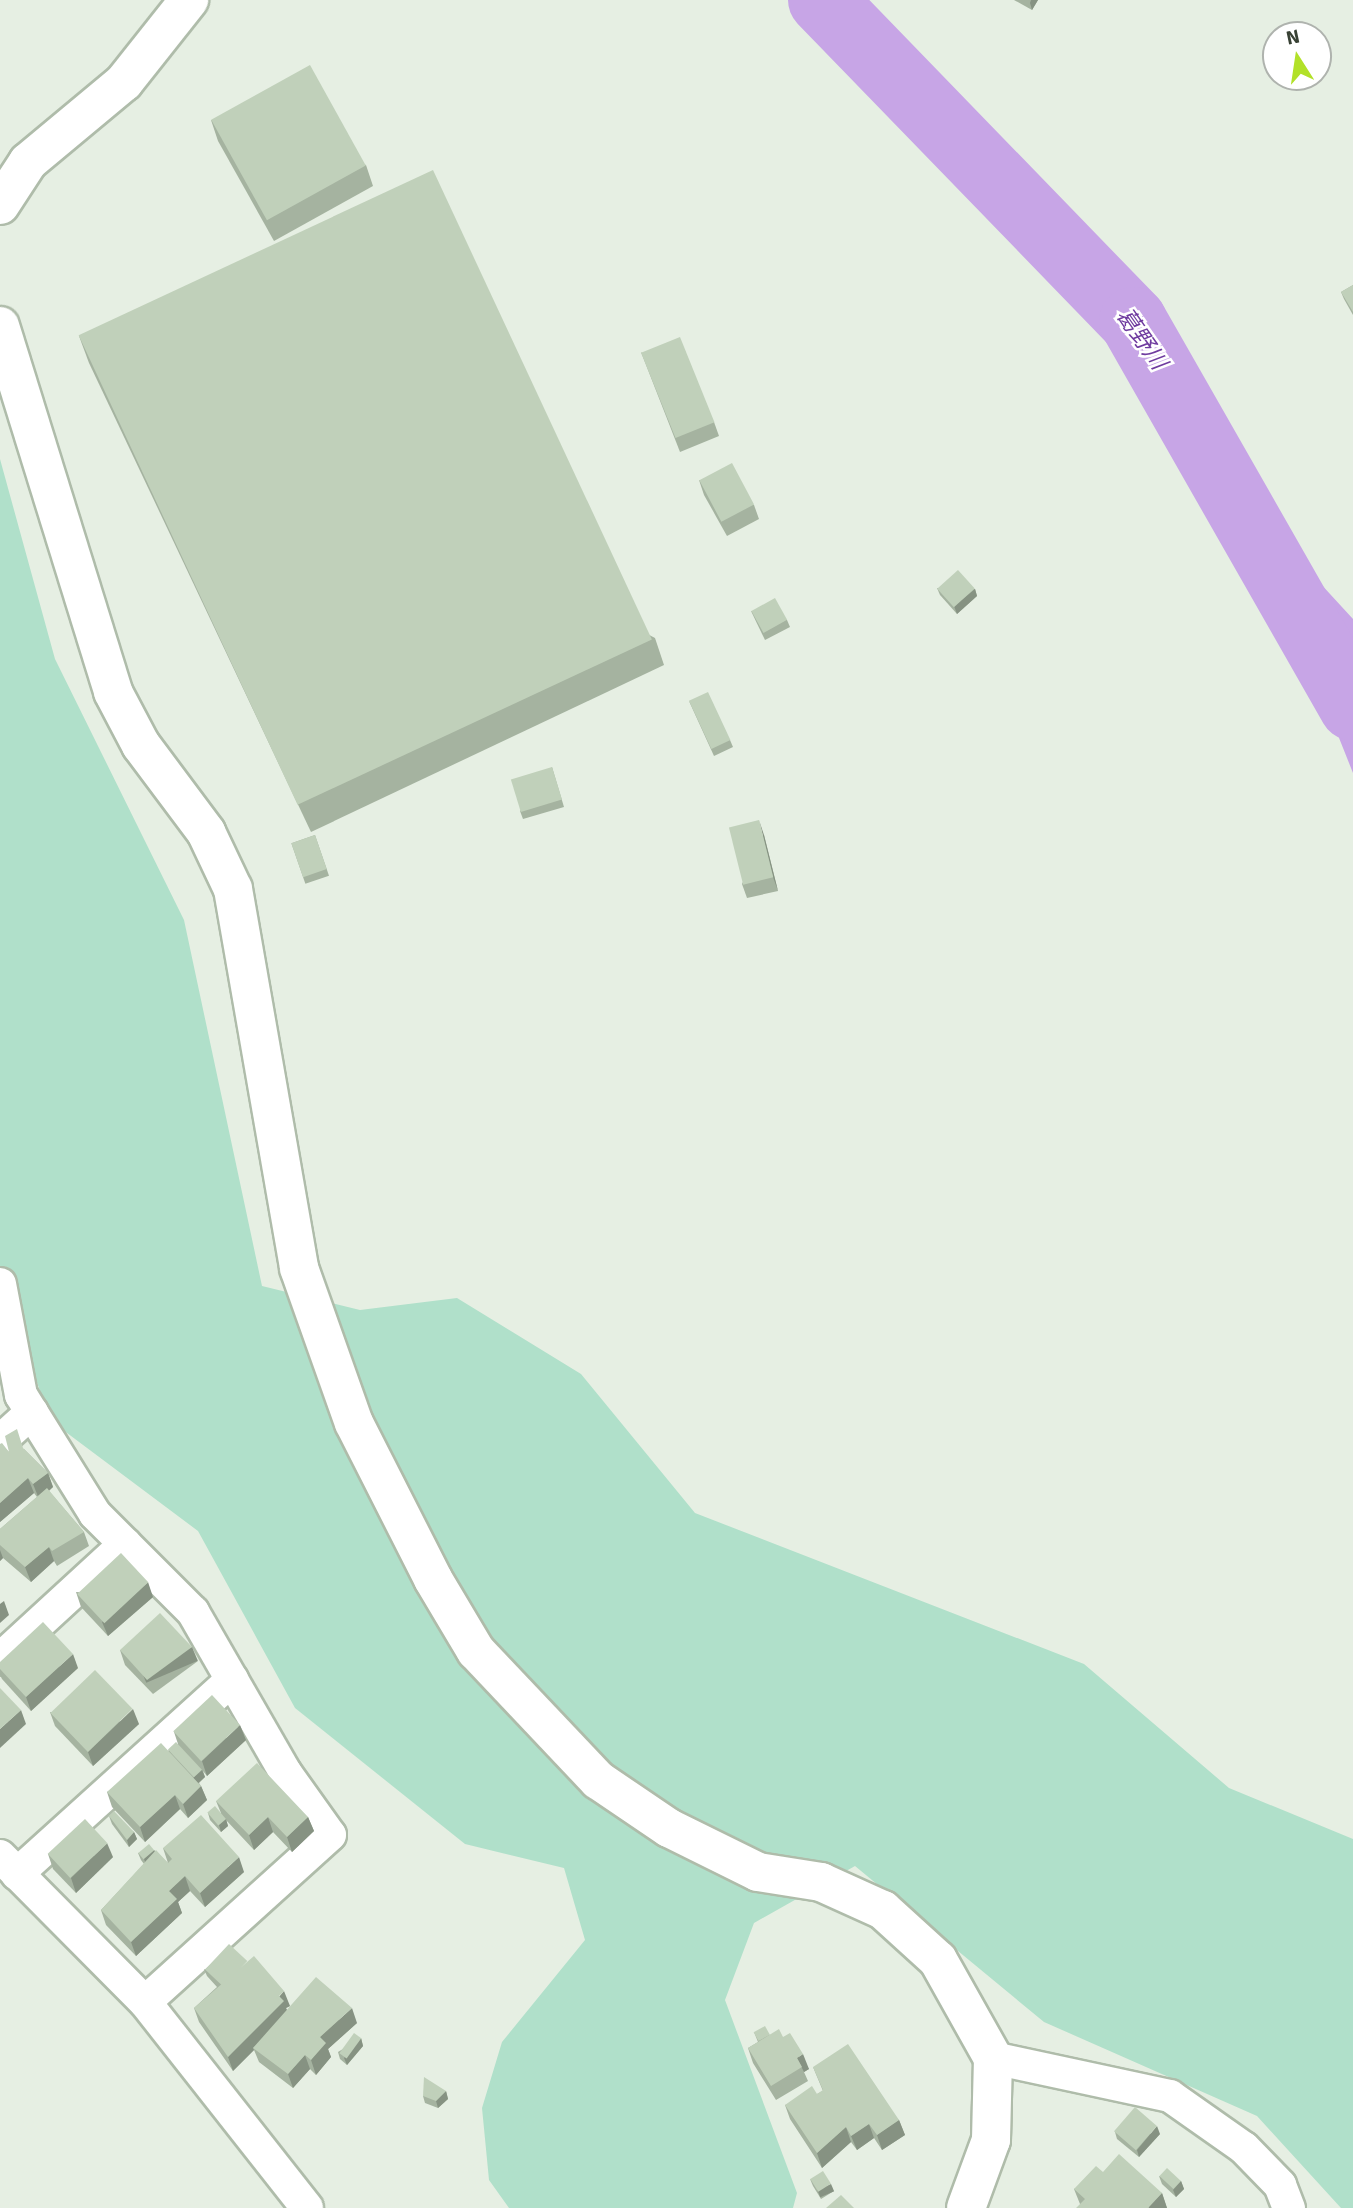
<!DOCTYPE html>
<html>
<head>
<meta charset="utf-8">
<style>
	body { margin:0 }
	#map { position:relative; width:1353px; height:2208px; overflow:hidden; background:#e6efe3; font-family:Signika,"Noto Sans JP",sans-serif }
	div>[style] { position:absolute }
	.green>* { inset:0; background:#b0e0ca }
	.water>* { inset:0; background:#c7a5e6 }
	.river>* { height:68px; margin:-34px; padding:0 34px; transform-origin:34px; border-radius:34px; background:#c7a5e6 }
	.roads { filter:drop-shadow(2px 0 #afbcaa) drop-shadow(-2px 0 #afbcaa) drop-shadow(0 2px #afbcaa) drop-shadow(0 -2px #afbcaa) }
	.minor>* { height:32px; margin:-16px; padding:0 16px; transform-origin:16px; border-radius:16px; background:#fff }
	.tertiary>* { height:38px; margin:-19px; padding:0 19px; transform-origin:19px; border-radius:19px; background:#fff }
	.wall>* { inset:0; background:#a5b3a0; transform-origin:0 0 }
	.shaded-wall>* { inset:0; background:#869282; transform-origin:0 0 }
	.building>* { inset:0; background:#c0d0ba; transform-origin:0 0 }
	span { translate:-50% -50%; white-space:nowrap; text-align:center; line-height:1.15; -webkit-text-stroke:5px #fff; paint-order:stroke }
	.water-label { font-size:23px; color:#6f3b9f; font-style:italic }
	.north { position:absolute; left:1262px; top:21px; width:70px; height:70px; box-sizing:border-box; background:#fff; border:2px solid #afb3ae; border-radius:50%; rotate:348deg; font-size:19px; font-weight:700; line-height:28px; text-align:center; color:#384134 }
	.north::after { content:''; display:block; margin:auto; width:24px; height:32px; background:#b2e129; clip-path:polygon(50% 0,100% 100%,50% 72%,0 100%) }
</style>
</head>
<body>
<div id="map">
	<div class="green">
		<div style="clip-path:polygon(0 459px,55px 659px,184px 920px,262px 1286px,360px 1310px,457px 1298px,581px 1374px,695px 1513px,1084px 1664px,1229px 1788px,1353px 1839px,1353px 2208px,1341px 2208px,1257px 2116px,1044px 2022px,855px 1866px,754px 1923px,725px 2000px,797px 2193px,793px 2208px,509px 2208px,489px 2180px,482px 2108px,502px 2042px,585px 1940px,564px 1868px,465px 1844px,295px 1708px,198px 1531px,51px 1421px,0 1281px)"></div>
	</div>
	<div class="water">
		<div style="clip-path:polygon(1296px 557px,1353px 619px,1353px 773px,1306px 655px,1259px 575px,1262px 558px)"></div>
	</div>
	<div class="river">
		<div style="left:822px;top:0;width:447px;rotate:45.9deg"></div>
		<div style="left:1133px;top:321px;width:444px;rotate:60.3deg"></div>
	</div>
	<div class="roads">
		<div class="minor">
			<div style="left:0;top:1284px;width:113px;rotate:79.3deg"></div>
			<div style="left:21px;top:1395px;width:140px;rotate:58.1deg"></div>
			<div style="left:95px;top:1514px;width:139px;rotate:45deg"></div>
			<div style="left:193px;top:1612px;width:185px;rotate:60.1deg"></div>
			<div style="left:285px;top:1772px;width:77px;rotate:54.5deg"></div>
			<div style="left:330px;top:1835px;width:249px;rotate:137.9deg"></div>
			<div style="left:0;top:1441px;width:43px;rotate:-42.2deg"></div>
			<div style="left:0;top:1659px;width:170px;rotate:-42.6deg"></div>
			<div style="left:0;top:1856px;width:206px;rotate:45.2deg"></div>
			<div style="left:145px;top:2002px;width:262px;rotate:51.8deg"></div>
			<div style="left:17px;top:1874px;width:290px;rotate:-42.1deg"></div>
			<div style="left:993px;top:2058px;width:181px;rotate:12.1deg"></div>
			<div style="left:1170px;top:2096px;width:90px;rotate:35.1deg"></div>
			<div style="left:1244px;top:2148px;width:52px;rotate:45.8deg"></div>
			<div style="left:1280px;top:2185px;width:25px;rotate:69deg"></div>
		</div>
		<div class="tertiary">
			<div style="left:0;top:205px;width:51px;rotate:-56.9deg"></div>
			<div style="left:28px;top:162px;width:125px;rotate:-39.8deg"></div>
			<div style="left:124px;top:82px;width:105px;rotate:-51.6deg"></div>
			<div style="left:0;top:326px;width:383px;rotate:72.8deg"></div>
			<div style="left:113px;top:692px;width:60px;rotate:62.2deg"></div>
			<div style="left:141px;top:745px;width:109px;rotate:53.2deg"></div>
			<div style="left:206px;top:832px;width:63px;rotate:64.7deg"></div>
			<div style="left:233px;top:889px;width:385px;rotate:80.1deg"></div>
			<div style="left:299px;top:1268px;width:164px;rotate:70.5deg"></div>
			<div style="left:354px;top:1423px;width:175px;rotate:63.1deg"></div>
			<div style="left:433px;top:1579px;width:84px;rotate:59.2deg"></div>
			<div style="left:476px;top:1651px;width:178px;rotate:46.6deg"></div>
			<div style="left:598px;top:1780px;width:86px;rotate:34.1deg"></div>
			<div style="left:669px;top:1828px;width:99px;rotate:26.3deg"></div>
			<div style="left:758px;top:1872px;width:64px;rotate:9deg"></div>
			<div style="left:821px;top:1882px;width:68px;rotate:24.3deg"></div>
			<div style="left:883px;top:1910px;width:74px;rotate:42.3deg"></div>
			<div style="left:938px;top:1960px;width:112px;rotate:60.7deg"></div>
			<div style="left:993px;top:2058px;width:82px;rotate:91.4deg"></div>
			<div style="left:991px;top:2140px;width:72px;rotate:110.2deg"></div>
		</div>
	</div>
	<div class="wall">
		<div style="clip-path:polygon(1014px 0,1038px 0,1032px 10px)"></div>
		<div style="clip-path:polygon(211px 120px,366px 165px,373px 186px,274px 241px,218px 141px)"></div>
		<div style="clip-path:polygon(1353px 285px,1353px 315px,1344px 299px,1341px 292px)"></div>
		<div style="clip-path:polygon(79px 336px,655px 638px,664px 665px,311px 832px,89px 363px)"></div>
		<div style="clip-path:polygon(641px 352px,714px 422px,719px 436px,680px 452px)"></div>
		<div style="clip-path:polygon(699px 480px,754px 505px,759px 519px,727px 536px,704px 495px)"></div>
		<div style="clip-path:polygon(937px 588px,975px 589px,977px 596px,957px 614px,940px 595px)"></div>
		<div style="clip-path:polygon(751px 611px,787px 620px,790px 627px,765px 640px)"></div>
		<div style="clip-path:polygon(689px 701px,730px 740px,733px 747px,714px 756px)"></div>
		<div style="clip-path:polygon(552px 767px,564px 807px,523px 819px,520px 811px)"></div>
		<div style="left:315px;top:835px;width:43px;height:25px;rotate:71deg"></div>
		<div style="clip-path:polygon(764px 835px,778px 891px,747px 898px,742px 884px)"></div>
		<div style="clip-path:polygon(0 1444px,9px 1452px,24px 1449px,48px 1473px,53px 1487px,49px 1491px,84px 1532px,89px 1546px,57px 1566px,54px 1561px,31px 1582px,3px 1558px,0 1561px,0 1529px,37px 1497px,34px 1493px,0 1522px)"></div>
		<div style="clip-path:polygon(76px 1592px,153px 1597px,108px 1636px,81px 1607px)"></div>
		<div style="clip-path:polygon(120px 1650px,198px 1661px,153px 1694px,125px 1665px)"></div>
		<div style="clip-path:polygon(0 1662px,78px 1668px,31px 1711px,2px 1679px,0 1675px)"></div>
		<div style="clip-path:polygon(50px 1712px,139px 1724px,93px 1766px,55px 1726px)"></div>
		<div style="clip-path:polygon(174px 1732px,246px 1740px,207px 1776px,203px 1771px,205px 1777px,199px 1783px,201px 1786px,207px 1800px,188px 1818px,180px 1809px,145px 1842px,112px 1807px,107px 1792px,178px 1744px)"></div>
		<div style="clip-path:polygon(216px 1801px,308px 1817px,314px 1831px,292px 1852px,273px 1832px,254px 1850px,226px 1820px,228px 1826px,221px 1832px,210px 1820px,208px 1813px,221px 1813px)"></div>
		<div style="clip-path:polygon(109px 1816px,134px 1832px,137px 1839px,129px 1847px,112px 1824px)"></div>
		<div style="clip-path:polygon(163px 1848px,244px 1872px,205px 1907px,190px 1891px,178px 1902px,182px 1913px,136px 1956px,106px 1925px,101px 1910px,144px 1864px,141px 1860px,138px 1853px,154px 1850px,168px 1863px)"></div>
		<div style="clip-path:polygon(48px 1854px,113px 1857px,76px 1893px,53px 1869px)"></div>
		<div style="clip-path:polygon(204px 1969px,290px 2006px,286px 2008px,287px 2010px,357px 2023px,328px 2049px,331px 2057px,316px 2075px,310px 2069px,293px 2088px,259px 2062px,254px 2050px,233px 2071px,199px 2022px,194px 2008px,217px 1987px,207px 1976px)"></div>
		<div style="clip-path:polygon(754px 2032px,783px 2037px,809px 2069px,804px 2072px,808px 2081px,776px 2100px,753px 2063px,748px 2048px,758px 2042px)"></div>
		<div style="clip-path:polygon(361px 2038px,363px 2046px,347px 2065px,340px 2059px,338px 2052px)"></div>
		<div style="clip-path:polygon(813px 2067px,899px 2120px,905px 2135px,882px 2150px,874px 2138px,857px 2150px,851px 2142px,822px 2168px,790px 2119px,785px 2105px,817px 2094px,823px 2091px)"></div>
		<div style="clip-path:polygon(446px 2091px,448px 2099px,438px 2108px,425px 2103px,423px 2096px)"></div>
		<div style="clip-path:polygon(1115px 2132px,1160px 2134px,1139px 2157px,1117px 2139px)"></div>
		<div style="clip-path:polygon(1103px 2172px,1162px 2193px,1167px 2208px,1080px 2204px,1074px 2189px)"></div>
		<div style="clip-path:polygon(1159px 2176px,1181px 2181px,1184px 2189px,1176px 2197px,1162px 2184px)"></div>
		<div style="clip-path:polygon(810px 2179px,834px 2191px,821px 2199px,813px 2186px)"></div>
	</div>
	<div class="shaded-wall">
		<div style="clip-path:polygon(1031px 0,1038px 0,1032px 10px,1030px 3px)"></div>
		<div style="clip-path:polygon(975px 589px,977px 596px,957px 614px,954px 606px)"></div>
		<div style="clip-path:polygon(759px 820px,764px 835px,778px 891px,773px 877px)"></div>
		<div style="clip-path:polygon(48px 1473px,53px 1487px,39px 1499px,33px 1484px)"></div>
		<div style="clip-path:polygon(28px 1478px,34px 1493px,0 1522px,0 1503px)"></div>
		<div style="clip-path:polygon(49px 1547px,54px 1561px,31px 1582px,25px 1567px)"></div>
		<div style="clip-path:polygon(0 1550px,3px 1558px,0 1561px)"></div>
		<div style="clip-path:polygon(148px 1582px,153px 1597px,108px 1636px,102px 1622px)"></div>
		<div style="clip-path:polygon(4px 1601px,9px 1615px,0 1623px,0 1604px)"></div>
		<div style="left:192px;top:1647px;width:15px;height:56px;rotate:67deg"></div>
		<div style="clip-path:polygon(73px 1654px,78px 1668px,31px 1711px,26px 1697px)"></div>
		<div style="clip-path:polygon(133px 1709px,139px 1724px,93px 1766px,88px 1752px)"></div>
		<div style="clip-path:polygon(21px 1710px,26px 1724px,0 1748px,0 1729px)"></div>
		<div style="clip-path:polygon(240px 1725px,246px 1740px,207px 1776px,202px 1761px)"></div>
		<div style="clip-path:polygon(202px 1770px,205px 1777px,196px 1785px,193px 1778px)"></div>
		<div style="clip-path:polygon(201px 1786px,207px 1800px,188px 1818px,183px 1804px)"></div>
		<div style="clip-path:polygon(175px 1795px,180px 1809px,145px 1842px,140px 1827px)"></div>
		<div style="clip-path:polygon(268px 1817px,273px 1832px,254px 1850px,249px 1835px)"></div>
		<div style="clip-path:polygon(308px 1817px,314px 1831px,292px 1852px,287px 1837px)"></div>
		<div style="clip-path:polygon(226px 1819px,228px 1826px,221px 1832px,219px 1825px)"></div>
		<div style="clip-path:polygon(134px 1832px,137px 1839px,129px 1847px,127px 1840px)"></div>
		<div style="clip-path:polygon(107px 1843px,113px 1857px,76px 1893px,71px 1878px)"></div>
		<div style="clip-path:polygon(154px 1850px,157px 1857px,147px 1867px,144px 1859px)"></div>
		<div style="clip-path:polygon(239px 1857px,244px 1872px,205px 1907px,200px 1893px)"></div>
		<div style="clip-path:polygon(185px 1876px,190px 1891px,178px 1902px,182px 1913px,136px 1956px,131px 1942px,169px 1891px)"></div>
		<div style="clip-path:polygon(284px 1991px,290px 2006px,286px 2008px,289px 2015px,253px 2048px,254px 2050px,233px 2071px,228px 2057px)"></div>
		<div style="clip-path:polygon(352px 2008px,357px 2023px,328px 2049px,331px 2057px,316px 2075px,311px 2060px,320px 2037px)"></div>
		<div style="clip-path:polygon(361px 2038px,363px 2046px,347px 2065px,344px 2058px)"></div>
		<div style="clip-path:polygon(803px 2054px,809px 2069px,804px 2072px,797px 2058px)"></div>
		<div style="clip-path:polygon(305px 2055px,310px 2069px,293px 2088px,288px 2074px)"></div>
		<div style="clip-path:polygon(446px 2091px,448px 2099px,438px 2108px,436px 2101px)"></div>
		<div style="clip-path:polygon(899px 2120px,905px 2135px,882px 2150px,877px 2135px)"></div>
		<div style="clip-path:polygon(869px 2124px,874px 2138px,857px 2150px,851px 2136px)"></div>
		<div style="clip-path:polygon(1157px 2126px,1160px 2134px,1139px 2157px,1137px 2150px)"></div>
		<div style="clip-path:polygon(846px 2127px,851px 2142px,822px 2168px,817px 2153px)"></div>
		<div style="clip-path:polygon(1181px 2181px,1184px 2189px,1176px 2197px,1173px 2190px)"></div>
		<div style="left:831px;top:2184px;width:8px;height:15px;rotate:67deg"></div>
		<div style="clip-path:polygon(1162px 2193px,1167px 2208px,1148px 2208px)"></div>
	</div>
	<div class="building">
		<div style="left:310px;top:65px;width:115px;height:113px;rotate:61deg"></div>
		<div style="left:433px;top:170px;width:518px;height:391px;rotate:65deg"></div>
		<div style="clip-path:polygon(1353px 285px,1353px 312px,1341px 292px)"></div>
		<div style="left:680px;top:337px;width:92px;height:42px;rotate:68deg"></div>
		<div style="left:732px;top:463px;width:47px;height:37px;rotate:62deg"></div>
		<div style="left:958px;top:570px;width:25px;height:28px;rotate:48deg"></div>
		<div style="left:775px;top:598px;width:25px;height:27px;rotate:61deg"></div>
		<div style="left:708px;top:692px;width:53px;height:21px;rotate:65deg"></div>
		<div style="left:552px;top:767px;width:34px;height:43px;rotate:73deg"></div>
		<div style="left:759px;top:820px;width:59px;height:31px;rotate:76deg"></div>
		<div style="left:315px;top:835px;width:36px;height:25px;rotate:71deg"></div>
		<div style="clip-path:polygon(17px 1429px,23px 1448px,48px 1473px,33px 1484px,28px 1478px,0 1503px,0 1444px,2px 1443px,9px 1452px,5px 1436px)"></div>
		<div style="clip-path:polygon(47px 1488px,84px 1532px,52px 1551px,49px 1547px,25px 1567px,0 1545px,0 1529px)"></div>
		<div style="left:121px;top:1553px;width:40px;height:60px;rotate:47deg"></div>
		<div style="clip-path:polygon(160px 1613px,192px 1647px,147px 1680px,120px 1650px)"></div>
		<div style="clip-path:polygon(43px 1622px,73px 1654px,26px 1697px,0 1669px,0 1662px)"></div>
		<div style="left:95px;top:1670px;width:54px;height:62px;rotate:46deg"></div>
		<div style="clip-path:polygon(0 1688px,21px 1710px,0 1729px)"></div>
		<div style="left:212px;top:1695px;width:41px;height:53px;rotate:47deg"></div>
		<div style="left:176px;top:1742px;width:38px;height:11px;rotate:47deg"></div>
		<div style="clip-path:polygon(161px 1743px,201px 1786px,183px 1804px,175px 1795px,140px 1827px,107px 1792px)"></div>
		<div style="clip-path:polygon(257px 1763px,308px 1817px,287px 1837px,268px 1817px,249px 1835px,216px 1801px)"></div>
		<div style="left:215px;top:1806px;width:17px;height:10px;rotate:50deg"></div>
		<div style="clip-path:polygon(114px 1811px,134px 1832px,127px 1840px,109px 1816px)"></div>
		<div style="clip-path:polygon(201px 1815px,239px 1857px,200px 1893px,185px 1876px,169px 1891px,177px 1899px,131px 1942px,101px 1910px,156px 1850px,168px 1863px,172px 1859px,163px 1848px)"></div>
		<div style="left:85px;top:1819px;width:33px;height:51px;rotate:47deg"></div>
		<div style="left:149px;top:1844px;width:8px;height:14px;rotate:50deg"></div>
		<div style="left:229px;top:1944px;width:25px;height:35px;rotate:43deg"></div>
		<div style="clip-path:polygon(254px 1956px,284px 1991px,279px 1996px,284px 2001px,228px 2057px,194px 2008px)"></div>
		<div style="clip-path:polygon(316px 1977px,352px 2008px,320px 2037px,326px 2043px,311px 2060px,305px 2055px,288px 2074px,253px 2048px)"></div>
		<div style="left:765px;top:2026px;width:10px;height:13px;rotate:61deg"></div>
		<div style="clip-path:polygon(779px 2029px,783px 2037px,790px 2033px,803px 2054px,797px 2058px,802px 2067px,771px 2086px,748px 2048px)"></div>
		<div style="left:354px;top:2033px;width:9px;height:25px;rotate:36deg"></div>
		<div style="clip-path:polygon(848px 2044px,899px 2120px,877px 2135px,869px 2124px,851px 2136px,846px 2127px,817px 2153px,785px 2105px,812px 2086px,817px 2094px,823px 2090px,813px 2067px)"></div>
		<div style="clip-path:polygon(424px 2077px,446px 2091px,436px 2101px,423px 2096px)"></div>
		<div style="left:1135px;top:2107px;width:29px;height:32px;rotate:41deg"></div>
		<div style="clip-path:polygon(1119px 2154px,1162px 2193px,1148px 2208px,1076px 2208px,1085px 2199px,1074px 2189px,1096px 2166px,1103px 2172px)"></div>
		<div style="left:1167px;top:2168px;width:19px;height:11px;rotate:43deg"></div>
		<div style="left:823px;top:2171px;width:15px;height:15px;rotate:58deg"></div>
		<div style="clip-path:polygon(841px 2195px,854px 2208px,826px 2208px)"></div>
	</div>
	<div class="water-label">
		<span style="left:1141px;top:339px;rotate:55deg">葛野川</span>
	</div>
	<div class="north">N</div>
</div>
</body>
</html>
